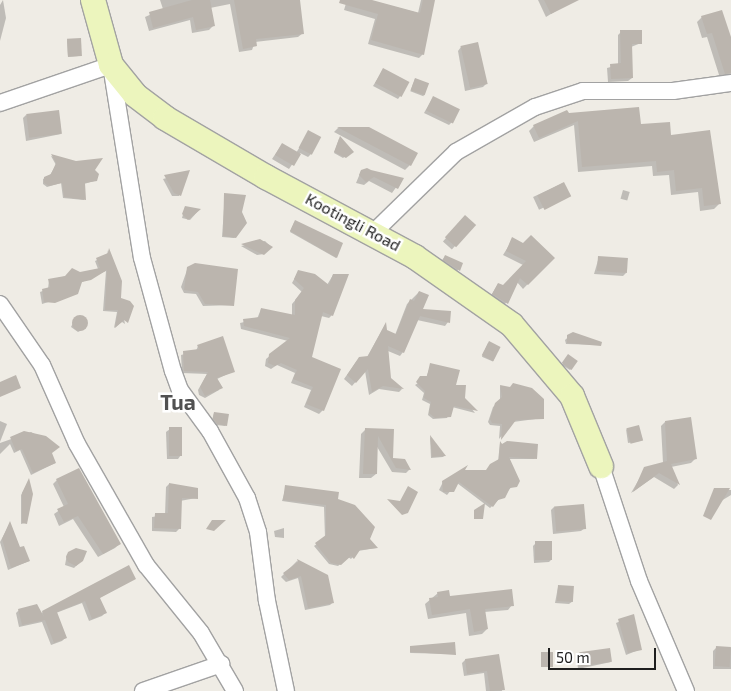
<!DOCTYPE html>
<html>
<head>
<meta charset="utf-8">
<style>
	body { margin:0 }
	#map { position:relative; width:731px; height:691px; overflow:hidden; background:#efece5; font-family:"Exo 2",sans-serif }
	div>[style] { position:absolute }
	.shadow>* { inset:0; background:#0003; transform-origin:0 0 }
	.building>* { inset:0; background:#bbb5ae; transform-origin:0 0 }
	.round { border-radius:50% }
	.roads { filter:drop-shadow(1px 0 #a2a2a2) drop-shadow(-1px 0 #a2a2a2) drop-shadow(0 1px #a2a2a2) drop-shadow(0 -1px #a2a2a2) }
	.street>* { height:16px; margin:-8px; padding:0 8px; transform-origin:8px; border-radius:8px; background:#fff }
	.secondary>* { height:24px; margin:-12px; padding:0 12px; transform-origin:12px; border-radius:12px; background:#ecf5bd }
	span { translate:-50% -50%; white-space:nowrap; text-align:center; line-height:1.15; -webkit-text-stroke:5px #fff; paint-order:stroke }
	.street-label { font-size:16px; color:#1e1e1e }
	.district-label { font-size:21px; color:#515151; font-weight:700 }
	.scale { position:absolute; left:548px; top:648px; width:108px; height:22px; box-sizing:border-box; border:2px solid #1e1e1e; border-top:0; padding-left:6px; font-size:15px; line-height:18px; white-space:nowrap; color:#1e1e1e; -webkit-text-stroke:4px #fff; paint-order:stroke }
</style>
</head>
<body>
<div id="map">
	<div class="shadow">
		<div style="clip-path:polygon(3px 0,6px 18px,0 41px,0 5px)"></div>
		<div style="clip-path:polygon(160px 0,299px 0,303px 33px,298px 37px,255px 42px,252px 50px,239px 52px,230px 4px,210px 8px,213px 26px,209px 30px,192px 33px,190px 20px,149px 31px,145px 17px,163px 9px)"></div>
		<div style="clip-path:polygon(347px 0,369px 0,418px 13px,421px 0,434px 0,423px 54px,419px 58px,368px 44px,375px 19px,344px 10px)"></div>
		<div style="clip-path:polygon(538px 0,561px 0,564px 6px,546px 17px)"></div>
		<div style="clip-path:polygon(702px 17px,731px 44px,731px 79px,720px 78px,707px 37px,702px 38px,697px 22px)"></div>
		<div style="clip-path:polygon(621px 32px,641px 43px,631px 47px,632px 78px,628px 81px,608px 82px,607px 68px,618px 65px,618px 35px)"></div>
		<div style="clip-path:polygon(67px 40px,80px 55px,79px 56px,68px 57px)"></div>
		<div style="clip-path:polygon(461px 47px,486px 84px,483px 87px,465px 91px,458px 51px)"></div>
		<div style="clip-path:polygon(383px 70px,401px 95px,398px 99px,373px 86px)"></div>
		<div style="left:415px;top:79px;width:14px;height:13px;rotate:21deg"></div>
		<div style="clip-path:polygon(432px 99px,452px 122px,449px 125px,424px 113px)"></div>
		<div style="clip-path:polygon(26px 115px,61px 134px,26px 141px,23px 118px)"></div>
		<div style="clip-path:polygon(568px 115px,639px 126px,719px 204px,714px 209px,700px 211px,698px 192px,671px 195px,669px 175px,653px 176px,652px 166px,578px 172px,574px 125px,534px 142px,529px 131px,534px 126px)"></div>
		<div style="clip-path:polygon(338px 128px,369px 128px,410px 165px,405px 170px,334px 132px)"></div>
		<div style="clip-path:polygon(309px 132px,311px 154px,308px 157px,300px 153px,289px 169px,272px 159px,282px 144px,296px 153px)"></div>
		<div style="clip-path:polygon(339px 139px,352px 151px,343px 158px,334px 153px)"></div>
		<div style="clip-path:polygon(51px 156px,93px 170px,94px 181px,84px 184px,84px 200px,63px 198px,61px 183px,47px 187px,43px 184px,43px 179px,50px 175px,56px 165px)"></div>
		<div style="clip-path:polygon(361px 171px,402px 179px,392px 193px,369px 181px,364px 185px,356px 183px)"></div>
		<div style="clip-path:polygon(188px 172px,179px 196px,172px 196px,163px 179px)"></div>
		<div style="left:563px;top:183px;width:14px;height:33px;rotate:65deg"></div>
		<div style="left:623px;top:190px;width:7px;height:9px;rotate:16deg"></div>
		<div style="clip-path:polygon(225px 194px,235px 237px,234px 238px,222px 237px)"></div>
		<div style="clip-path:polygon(185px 207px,199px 210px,190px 220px,182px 218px)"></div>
		<div style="left:465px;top:217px;width:12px;height:33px;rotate:42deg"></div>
		<div style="clip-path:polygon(294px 223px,341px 244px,336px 258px,290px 232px)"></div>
		<div style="clip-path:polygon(513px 239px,553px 258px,523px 289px,517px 282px,503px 308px,489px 299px,498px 284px,503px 286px,523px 265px,503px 255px)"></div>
		<div style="clip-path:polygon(265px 241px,271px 247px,264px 254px,257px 255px,241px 246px)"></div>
		<div style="clip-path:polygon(108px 250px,121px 281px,120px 299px,125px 324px,122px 322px,114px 328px,117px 312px,103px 311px,106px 271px,80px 283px,77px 293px,42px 304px,40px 292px,48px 289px,49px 280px,98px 269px,95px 261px,107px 255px)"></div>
		<div style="clip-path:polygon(445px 256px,462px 264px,455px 274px,440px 263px)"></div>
		<div style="clip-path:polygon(599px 257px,626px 273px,623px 276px,594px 274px)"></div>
		<div style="clip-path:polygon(187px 270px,233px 305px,203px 306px,196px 294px,184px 293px,181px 287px)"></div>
		<div style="clip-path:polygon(298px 272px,327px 285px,333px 275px,332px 315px,329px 318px,321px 316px,311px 358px,323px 410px,319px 414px,304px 407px,311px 390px,291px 383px,295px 373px,277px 365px,271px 369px,265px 366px,266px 359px,288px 341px,241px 329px,240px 323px,257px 319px,261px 309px,292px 316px,292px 304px,302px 292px,292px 283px)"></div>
		<div style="clip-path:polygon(419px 292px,421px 310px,448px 322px,445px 326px,417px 320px,403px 352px,400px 356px,388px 351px,390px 378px,402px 389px,399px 392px,379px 389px,369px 395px,365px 371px,352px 386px,344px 379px,356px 362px,367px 357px,385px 325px,386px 331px,395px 335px,407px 304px)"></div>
		<div style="clip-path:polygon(76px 317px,86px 321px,86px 328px,78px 332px,71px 327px)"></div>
		<div style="clip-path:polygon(573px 333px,600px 345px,566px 344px,565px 340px)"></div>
		<div style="left:488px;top:343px;width:12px;height:15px;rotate:24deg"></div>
		<div style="clip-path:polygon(198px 346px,234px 371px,217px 379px,219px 390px,205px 398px,199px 395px,198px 390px,207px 374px,182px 373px,181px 355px,196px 351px)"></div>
		<div style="clip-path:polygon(569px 356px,571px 369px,570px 370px,562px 365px)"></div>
		<div style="clip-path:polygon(431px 364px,454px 386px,475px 413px,452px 407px,447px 418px,433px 419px,428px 415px,430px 404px,422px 400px,424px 393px,415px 385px,426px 378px)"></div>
		<div style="clip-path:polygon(500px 386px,508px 388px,505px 391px,543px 418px,513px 422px,499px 439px,500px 426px,490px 425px,488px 422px,493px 407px,500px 401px)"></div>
		<div style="clip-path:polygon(214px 413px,226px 425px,225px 426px,216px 425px,212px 420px)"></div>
		<div style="clip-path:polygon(0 421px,7px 424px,0 442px)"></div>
		<div style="clip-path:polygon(665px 422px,695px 459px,691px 463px,671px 467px,678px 485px,674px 489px,654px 477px,631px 493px,645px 469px,663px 463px,661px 426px)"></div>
		<div style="clip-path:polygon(170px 429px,181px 455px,178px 459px,167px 459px,166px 432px)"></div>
		<div style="clip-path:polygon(626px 429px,640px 441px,628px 443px)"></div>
		<div style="clip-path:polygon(365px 430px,393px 431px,392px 459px,410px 469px,406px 473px,392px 472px,376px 445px,376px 474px,371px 478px,359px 478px,361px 434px)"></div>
		<div style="clip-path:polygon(31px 432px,58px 447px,50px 454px,55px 463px,31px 475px,20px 450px,14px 453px,10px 444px,0 454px,0 443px)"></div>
		<div style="clip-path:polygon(430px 437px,444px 456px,443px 457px,431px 458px)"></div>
		<div style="clip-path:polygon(500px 443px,536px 459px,508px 459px,519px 480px,490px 508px,457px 483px,447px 495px,439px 490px,443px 482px,463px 471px,486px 471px,498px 461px)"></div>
		<div style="clip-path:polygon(57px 480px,119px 544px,115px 548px,98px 557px,73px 519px,59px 526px,54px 514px,64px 507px,53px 484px)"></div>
		<div style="clip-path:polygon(29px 481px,25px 523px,21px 524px,21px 495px)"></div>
		<div style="clip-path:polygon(169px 484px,196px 498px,180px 501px,179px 529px,176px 532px,152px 531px,152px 517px,165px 515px,166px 487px)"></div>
		<div style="clip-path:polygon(286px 487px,336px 499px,376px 548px,358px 551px,351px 559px,348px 557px,338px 566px,329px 564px,314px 546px,325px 538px,324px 507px,282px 501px)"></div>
		<div style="clip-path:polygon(715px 490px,731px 490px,731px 495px,706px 510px)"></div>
		<div style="clip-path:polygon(554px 507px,585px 528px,581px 531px,553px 534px,551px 510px)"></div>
		<div style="clip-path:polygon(10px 523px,20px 549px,29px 561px,8px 570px,0 542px)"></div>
		<div style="clip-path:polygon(284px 528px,284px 538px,275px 537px,274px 531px)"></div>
		<div style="clip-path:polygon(536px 543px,552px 559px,549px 562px,534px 563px,533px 546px)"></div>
		<div style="clip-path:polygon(67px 554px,78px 564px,74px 568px,65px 565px)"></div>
		<div style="clip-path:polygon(297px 561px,327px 576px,333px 602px,330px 605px,305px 610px,298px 578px,286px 582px,281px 577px)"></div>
		<div style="clip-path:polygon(134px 579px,99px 598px,105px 613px,102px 616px,89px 621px,82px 603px,56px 613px,65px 638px,62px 641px,51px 645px,42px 622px,19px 627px,16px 613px,19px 610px,41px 613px)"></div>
		<div style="clip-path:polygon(558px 587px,573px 601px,569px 604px,555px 603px)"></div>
		<div style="clip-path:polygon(438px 593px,449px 597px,512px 605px,508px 610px,484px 612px,487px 629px,482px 634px,469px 636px,466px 613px,428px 619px,425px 604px)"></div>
		<div style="clip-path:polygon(633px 616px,641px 649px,626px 655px,616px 623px)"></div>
		<div style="clip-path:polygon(411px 647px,455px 654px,410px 653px)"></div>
		<div style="clip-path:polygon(716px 648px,731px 648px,731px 669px,713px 669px,713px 651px)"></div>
		<div style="clip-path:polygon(542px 653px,552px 666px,551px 667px,541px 667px)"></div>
		<div style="clip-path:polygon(580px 654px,611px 662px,578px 669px,577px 657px)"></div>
		<div style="clip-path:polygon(498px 655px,502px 691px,486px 691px,484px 673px,464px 676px,462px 663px,465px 660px)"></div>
	</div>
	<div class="building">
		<div style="clip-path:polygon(192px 0,210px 0,215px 26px,196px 30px,193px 17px,153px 28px,149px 12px)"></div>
		<div style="clip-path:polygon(234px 0,300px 0,304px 34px,256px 39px,257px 46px,243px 49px)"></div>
		<div style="clip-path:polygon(340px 0,372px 0,420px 13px,423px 0,435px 0,424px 55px,371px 40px,378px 14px,339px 3px)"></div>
		<div style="clip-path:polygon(544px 0,579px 0,551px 14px)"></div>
		<div style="clip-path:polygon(722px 10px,731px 37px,731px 73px,725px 74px,712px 33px,707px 34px,701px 16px)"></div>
		<div style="clip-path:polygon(620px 30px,642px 30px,642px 44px,632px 44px,633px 78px,611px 79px,610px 64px,621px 63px)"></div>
		<div style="left:81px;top:38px;width:18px;height:14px;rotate:87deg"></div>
		<div style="left:478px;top:42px;width:43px;height:18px;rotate:77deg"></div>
		<div style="left:383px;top:68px;width:30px;height:17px;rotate:28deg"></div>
		<div style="left:415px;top:78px;width:15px;height:13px;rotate:20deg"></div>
		<div style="left:433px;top:96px;width:30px;height:16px;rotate:26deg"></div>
		<div style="clip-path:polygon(639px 107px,641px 124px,670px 122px,671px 135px,710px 130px,721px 204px,704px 206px,702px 188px,676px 191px,674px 170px,657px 172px,656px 161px,582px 167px,578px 121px,539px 138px,533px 125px,567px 110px,569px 113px)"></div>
		<div style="left:59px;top:110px;width:24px;height:33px;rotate:83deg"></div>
		<div style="clip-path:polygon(337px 127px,369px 127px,418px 153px,411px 166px)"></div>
		<div style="left:308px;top:130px;width:15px;height:20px;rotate:28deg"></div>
		<div style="clip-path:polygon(340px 136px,354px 152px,346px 158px,334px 152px)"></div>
		<div style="left:282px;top:143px;width:22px;height:14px;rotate:30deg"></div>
		<div style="clip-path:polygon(51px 154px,76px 161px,103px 158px,95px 170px,99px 174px,97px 181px,85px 183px,86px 200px,64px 197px,62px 183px,49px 186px,44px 183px,44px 177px,51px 174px,56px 163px)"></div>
		<div style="clip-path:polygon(367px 168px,371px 170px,404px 178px,398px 189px,374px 177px,366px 182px,359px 175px,361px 170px)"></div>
		<div style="clip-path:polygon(190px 170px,181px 196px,174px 193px,164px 175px)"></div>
		<div style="left:564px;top:182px;width:16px;height:30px;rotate:63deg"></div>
		<div style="clip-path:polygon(224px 193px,246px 195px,242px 212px,247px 223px,236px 238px,223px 236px)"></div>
		<div style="clip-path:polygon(185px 206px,201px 209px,188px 220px,182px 214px)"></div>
		<div style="left:465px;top:215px;width:15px;height:30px;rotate:42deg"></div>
		<div style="clip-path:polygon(295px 220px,343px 243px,337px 258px,290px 231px)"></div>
		<div style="clip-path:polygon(531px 235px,555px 258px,528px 285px,520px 278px,508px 304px,492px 294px,498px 283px,503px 285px,526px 261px,506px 251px,512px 237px,523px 243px)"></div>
		<div style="clip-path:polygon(260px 239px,273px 247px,264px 255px,241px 244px)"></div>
		<div style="clip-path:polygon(109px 248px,122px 281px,121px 298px,130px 301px,134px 306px,128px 323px,124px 320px,115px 328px,118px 310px,105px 310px,107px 270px,91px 280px,82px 282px,78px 294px,55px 303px,44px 302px,42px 289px,50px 287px,48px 279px,65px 276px,72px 268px,80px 272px,100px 268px,96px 258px,108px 253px)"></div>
		<div style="clip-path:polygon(445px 255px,463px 263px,460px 271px,443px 260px)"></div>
		<div style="left:598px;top:256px;width:30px;height:15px;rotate:4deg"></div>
		<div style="clip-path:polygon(195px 263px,238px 269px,234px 306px,205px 304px,198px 292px,184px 290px,187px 267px)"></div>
		<div style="clip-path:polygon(298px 270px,315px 274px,329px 285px,333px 274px,349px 274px,333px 316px,323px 312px,312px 357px,341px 369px,324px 411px,306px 404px,313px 387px,293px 379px,297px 370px,281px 363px,275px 366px,268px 363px,269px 354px,290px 338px,244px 326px,243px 319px,259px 317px,261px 308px,295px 315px,295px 300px,304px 288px,294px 279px)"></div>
		<div style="clip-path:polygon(419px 291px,429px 295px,423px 309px,451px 311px,450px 323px,420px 316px,404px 353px,388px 346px,391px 378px,404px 389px,383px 386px,372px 392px,368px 369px,356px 383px,347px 375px,359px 357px,368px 356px,386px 322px,387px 330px,396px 334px,410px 299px,414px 301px)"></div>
		<div class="round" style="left:72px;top:315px;width:16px;height:16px"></div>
		<div style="clip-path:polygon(573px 332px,602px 342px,601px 346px,567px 343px,567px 335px)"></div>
		<div style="clip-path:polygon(223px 336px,235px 372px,217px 378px,223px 388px,205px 396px,200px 387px,208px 372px,184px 371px,183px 351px,199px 349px,197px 345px)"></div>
		<div style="left:489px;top:341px;width:13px;height:16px;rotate:27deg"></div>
		<div style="left:568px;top:354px;width:12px;height:11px;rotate:35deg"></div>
		<div style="clip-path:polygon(430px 363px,460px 370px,456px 385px,466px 385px,465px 398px,478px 411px,454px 406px,451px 417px,435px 418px,429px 413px,431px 402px,424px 398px,425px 391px,416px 382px,420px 376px,427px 376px)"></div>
		<div style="clip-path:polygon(16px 375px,21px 388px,0 397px,0 382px)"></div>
		<div style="clip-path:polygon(513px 383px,532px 388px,544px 399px,544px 419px,516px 420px,501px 440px,502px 424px,492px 423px,490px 419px,495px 403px,502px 397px,500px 385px,510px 387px)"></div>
		<div style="clip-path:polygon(214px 412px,229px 414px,227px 426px,217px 424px,213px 418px)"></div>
		<div style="clip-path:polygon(691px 417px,697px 459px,671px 464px,680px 485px,659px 473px,633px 492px,644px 467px,667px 461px,665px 421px)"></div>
		<div style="left:639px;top:425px;width:16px;height:13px;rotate:75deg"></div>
		<div style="left:182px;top:427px;width:29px;height:13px;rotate:90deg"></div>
		<div style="clip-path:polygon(365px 428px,394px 429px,393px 458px,405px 459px,411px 470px,396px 468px,378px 436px,377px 474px,363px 474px)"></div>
		<div style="clip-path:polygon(24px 431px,46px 436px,60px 447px,52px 453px,56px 463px,33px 473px,22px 449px,16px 451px,10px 437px)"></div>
		<div style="clip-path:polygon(430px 435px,446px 456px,432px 457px)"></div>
		<div style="clip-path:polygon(500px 441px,502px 444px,507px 441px,538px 444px,537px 459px,509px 457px,520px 481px,517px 487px,510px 488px,505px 498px,498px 500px,493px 507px,459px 482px,454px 492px,443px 492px,442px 481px,468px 465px,465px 470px,486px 470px,490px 464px,499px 459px)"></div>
		<div style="clip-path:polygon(79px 468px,121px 544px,103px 554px,78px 516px,64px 522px,57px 509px,68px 504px,56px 479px)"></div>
		<div style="clip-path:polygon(29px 478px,33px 494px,27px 524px,22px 523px,22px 493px)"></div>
		<div style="clip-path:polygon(169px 483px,198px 488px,198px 499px,182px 498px,181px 529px,154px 528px,155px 513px,168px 513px)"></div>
		<div style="clip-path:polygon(285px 485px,339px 492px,338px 499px,355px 505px,375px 527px,370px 539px,378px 548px,360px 550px,354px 559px,351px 556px,341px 565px,331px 563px,315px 543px,326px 535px,326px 505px,283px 500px)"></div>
		<div style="clip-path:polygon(408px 486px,418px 492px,408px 513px,402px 515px,387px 499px,400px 501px)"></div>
		<div style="clip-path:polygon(714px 488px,730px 488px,711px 520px,703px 516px)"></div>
		<div style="clip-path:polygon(485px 503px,483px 519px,474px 519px,474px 510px)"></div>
		<div style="left:584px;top:504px;width:25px;height:30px;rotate:85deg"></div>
		<div style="clip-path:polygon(212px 520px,226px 520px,214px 531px,206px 529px)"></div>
		<div style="clip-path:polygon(10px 521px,20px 547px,24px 546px,30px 561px,11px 568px,2px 539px)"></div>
		<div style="left:535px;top:541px;width:17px;height:19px"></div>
		<div style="clip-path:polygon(76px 548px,87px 551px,83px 561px,76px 566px,68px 562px,66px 557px,68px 552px)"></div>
		<div style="clip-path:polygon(297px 559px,328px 575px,334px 603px,308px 608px,301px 576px,289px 580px,283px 573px,298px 562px)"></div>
		<div style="clip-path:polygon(129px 565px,136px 579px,100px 598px,107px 613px,92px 619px,85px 601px,57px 612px,67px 638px,54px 643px,45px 620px,22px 625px,18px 609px,37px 604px,44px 617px,42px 611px)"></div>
		<div style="left:558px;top:585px;width:16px;height:16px;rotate:4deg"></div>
		<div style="clip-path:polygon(512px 589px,514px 606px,485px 609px,488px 629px,474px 632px,470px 609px,432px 615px,429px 598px,438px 597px,437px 592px,449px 590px,450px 596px)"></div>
		<div style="clip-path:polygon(634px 614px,642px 650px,628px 653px,618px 619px)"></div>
		<div style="clip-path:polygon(455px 642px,456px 655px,410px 652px,410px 646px)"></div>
		<div style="left:716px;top:646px;width:15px;height:20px;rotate:4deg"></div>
		<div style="left:610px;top:648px;width:14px;height:31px;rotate:82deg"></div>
		<div style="left:541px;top:652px;width:12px;height:15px"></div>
		<div style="clip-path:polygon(499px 654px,505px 690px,490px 691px,487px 671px,467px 674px,465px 659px)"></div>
	</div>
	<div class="roads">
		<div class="street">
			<div style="left:0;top:103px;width:117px;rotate:-18.9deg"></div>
			<div style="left:111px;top:65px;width:195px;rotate:80.9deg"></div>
			<div style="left:142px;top:258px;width:117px;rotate:74.7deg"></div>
			<div style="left:173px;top:371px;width:20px;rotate:70deg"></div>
			<div style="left:180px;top:390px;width:51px;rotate:53.8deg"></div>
			<div style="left:210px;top:431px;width:77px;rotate:61.1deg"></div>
			<div style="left:247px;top:498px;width:36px;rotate:72deg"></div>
			<div style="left:258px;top:532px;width:70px;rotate:82.6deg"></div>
			<div style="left:267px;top:601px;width:92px;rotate:78.1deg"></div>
			<div style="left:374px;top:232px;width:115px;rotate:-44.3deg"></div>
			<div style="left:456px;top:152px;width:91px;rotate:-29.7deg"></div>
			<div style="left:535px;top:107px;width:51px;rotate:-18.4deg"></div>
			<div style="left:583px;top:91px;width:90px"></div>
			<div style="left:673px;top:91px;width:59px;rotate:-7.9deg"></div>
			<div style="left:0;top:304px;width:74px;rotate:55.5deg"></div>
			<div style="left:42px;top:365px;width:86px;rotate:66.1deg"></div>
			<div style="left:77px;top:444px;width:139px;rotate:60.3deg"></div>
			<div style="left:146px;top:565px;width:87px;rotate:51deg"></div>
			<div style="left:201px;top:633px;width:67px;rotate:59.6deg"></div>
			<div style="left:601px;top:466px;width:121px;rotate:71.7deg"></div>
			<div style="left:639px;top:581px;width:120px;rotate:66.9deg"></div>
			<div style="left:143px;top:691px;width:83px;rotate:-19.1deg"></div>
		</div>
		<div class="secondary">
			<div style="left:93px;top:0;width:67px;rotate:74.5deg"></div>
			<div style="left:111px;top:65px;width:38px;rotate:51deg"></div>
			<div style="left:135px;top:95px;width:38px;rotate:37deg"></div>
			<div style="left:165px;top:118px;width:117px;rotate:30.3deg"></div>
			<div style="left:266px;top:177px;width:169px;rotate:28.2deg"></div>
			<div style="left:415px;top:257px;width:118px;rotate:35deg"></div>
			<div style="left:512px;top:325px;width:93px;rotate:49.8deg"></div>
			<div style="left:572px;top:396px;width:76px;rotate:67.5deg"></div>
		</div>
	</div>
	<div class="street-label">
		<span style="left:353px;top:222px;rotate:28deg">Kootingli Road</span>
	</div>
	<div class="district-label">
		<span style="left:178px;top:402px">Tua</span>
	</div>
	<div class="scale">50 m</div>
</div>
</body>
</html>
